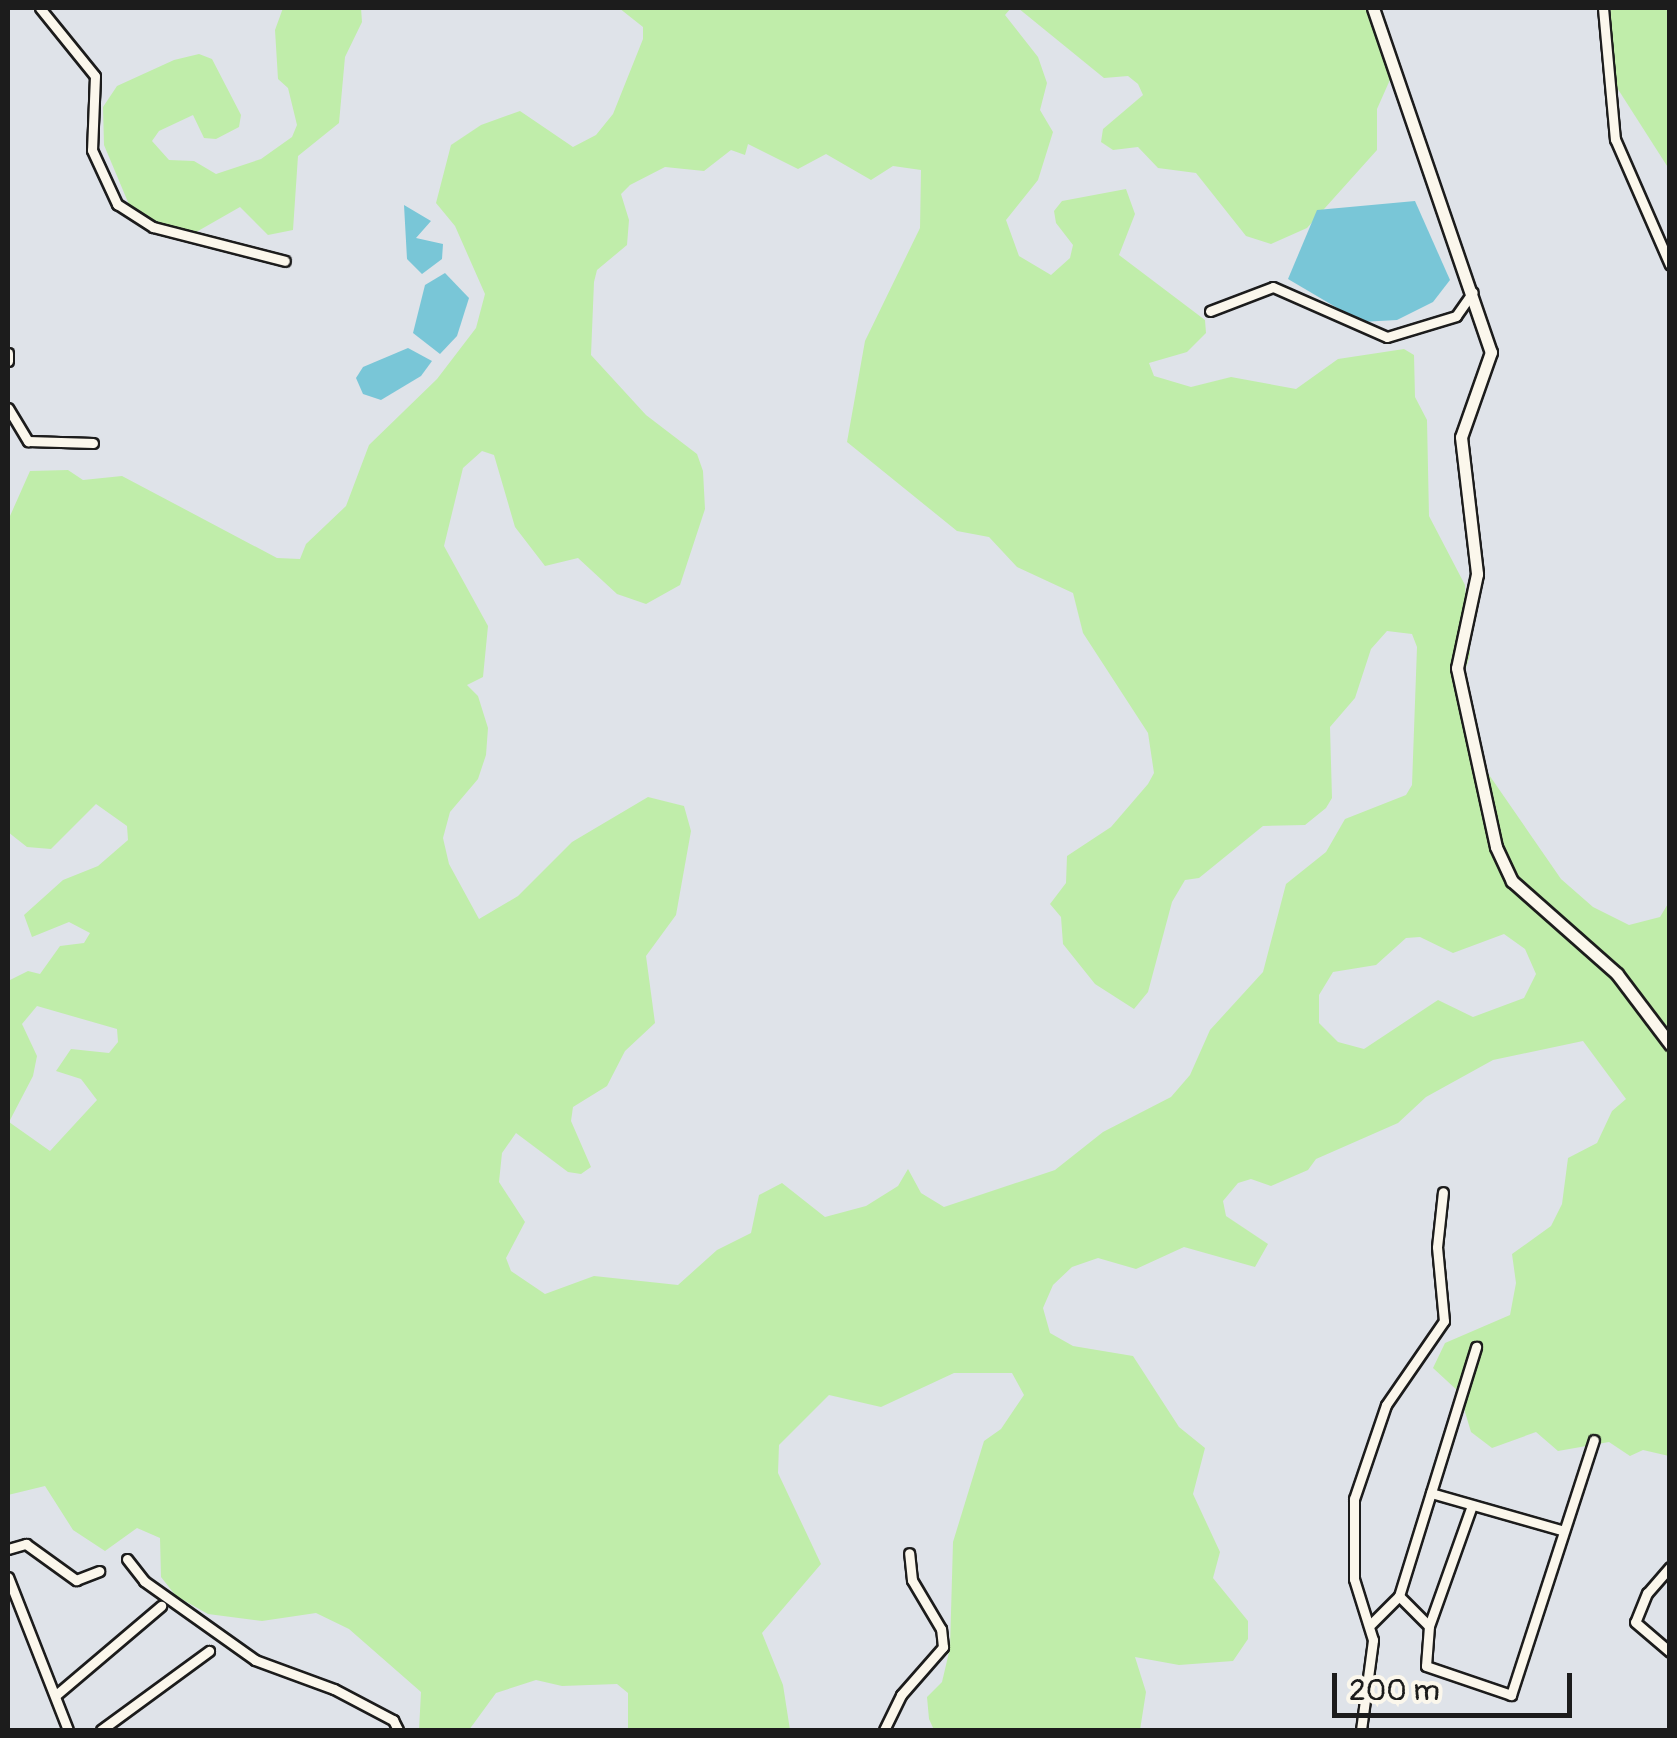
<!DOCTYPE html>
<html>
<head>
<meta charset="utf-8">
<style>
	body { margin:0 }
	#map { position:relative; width:1677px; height:1738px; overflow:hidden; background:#dfe3e9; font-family:Pangolin,sans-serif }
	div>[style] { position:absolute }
	.green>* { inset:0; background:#c0edaa }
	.water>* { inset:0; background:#79c6d7 }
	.roads { filter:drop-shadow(2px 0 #1c1c1c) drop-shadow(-2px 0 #1c1c1c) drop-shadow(0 2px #1c1c1c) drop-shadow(0 -2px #1c1c1c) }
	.minor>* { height:9px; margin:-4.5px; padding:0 4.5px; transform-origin:4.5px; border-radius:4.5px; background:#fbf7ec }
	.tertiary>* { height:11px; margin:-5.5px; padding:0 5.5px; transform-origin:5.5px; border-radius:5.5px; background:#fbf7ec }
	span { translate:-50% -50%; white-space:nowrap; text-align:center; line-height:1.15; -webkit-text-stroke:8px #fbf7ec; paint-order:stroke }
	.frame { position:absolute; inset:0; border:10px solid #1c1c1c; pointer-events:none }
	.scale { position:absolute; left:1332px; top:1673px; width:240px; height:45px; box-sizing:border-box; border:5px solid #1c1c1c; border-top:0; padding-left:12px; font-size:30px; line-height:35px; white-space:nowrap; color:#1c1c1c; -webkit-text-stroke:8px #fbf7ec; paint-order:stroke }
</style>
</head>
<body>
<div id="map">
	<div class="green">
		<div style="clip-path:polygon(283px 8px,361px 8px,362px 22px,345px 57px,339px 123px,298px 156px,293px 230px,268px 235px,240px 207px,191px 235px,163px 237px,138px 226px,104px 145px,103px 107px,117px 86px,174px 60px,199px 54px,212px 59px,241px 115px,239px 127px,216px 139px,204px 138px,193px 115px,159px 131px,152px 141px,169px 160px,194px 161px,216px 174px,261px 159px,292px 137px,297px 125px,288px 88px,278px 79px,275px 30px)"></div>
		<div style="clip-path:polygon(evenodd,619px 8px,1011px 8px,1005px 15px,1038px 57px,1047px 83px,1040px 110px,1053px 132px,1038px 180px,1006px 220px,1019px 256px,1051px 275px,1070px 258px,1073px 245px,1056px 223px,1054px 211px,1062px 201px,1126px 189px,1135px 214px,1119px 255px,1205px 320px,1206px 333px,1187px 352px,1149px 363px,1154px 376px,1191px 387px,1231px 377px,1296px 389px,1338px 359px,1404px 349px,1414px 355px,1415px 397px,1427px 420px,1429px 516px,1465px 585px,1470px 655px,1462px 680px,1485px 769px,1561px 879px,1593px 907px,1629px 925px,1660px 917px,1669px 902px,1669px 1456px,1643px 1450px,1630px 1456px,1609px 1442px,1558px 1451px,1536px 1432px,1492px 1448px,1471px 1432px,1459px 1392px,1433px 1368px,1445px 1343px,1510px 1315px,1516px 1283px,1512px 1254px,1551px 1226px,1562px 1204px,1568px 1158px,1597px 1143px,1612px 1111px,1626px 1099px,1583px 1041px,1493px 1060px,1426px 1097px,1398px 1123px,1316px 1159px,1308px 1170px,1271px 1186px,1251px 1179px,1238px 1183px,1223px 1201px,1226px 1216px,1268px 1244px,1255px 1267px,1184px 1247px,1136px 1269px,1098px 1258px,1072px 1267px,1053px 1285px,1043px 1308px,1050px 1333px,1073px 1346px,1133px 1356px,1179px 1427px,1205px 1448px,1193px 1494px,1220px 1552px,1213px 1578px,1248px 1621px,1248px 1639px,1233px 1661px,1179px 1665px,1135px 1657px,1146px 1692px,1140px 1730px,934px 1730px,929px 1719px,927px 1697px,942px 1682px,950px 1648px,953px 1542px,984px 1441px,1001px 1429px,1024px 1395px,1012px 1373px,954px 1373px,881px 1407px,829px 1395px,779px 1445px,778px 1473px,821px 1564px,762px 1633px,783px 1685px,790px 1730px,628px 1730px,628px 1693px,617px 1684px,562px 1686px,536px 1680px,496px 1693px,469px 1730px,419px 1730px,421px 1692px,349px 1629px,316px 1613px,262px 1621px,208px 1614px,176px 1596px,161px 1577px,160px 1538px,137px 1528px,105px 1551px,73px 1530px,45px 1486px,8px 1495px,8px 981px,28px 971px,40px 974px,60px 946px,84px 943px,90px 933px,69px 922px,32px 937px,24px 915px,63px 880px,98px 866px,128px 840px,127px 826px,96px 804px,51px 849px,27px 847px,8px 832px,10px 516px,30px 471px,68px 470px,83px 480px,122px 476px,277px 558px,300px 559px,306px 544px,346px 506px,369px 445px,437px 379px,476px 328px,485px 294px,455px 226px,436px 203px,451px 145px,481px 125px,520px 111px,573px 147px,596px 135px,613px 114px,643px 39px,643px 27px,619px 8px,748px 144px,798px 169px,826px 154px,871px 180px,893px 166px,921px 170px,920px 228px,865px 341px,847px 442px,957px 531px,989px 537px,1017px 567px,1073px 593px,1083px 633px,1148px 733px,1154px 773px,1148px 784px,1111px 827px,1067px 856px,1066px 883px,1050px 904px,1061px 917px,1063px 944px,1095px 984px,1134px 1009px,1148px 992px,1172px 902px,1185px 880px,1199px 878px,1263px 826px,1305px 825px,1326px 808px,1332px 798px,1330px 727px,1355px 698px,1371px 649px,1387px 631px,1412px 634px,1417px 647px,1412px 785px,1406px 795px,1345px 819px,1326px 852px,1286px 884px,1263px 972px,1210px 1030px,1190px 1075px,1171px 1097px,1103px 1132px,1055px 1170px,944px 1207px,921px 1193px,908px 1169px,898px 1186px,866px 1206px,825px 1217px,782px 1183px,759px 1195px,751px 1233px,717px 1250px,678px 1285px,594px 1276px,545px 1294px,511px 1271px,506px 1258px,525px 1222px,499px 1182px,502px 1153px,516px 1133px,568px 1172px,581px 1174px,591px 1167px,571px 1121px,573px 1107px,607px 1086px,625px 1051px,655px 1023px,646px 956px,676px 915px,691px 831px,684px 806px,648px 797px,572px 842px,518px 896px,479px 919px,449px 864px,443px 838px,450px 812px,478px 779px,486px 755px,488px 728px,478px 696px,467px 685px,483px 677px,488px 626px,444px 546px,463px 468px,482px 451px,494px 455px,515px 527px,545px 566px,578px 558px,617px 594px,646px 604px,680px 585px,705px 509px,703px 471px,697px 454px,646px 415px,591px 355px,594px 282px,597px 270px,627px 245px,629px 220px,621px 194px,630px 185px,665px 167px,704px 171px,731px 150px,745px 155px,748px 144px,619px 8px,1504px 934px,1525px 949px,1536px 974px,1524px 998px,1473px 1017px,1438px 1000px,1364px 1049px,1338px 1042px,1319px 1023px,1319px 995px,1333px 972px,1376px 965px,1406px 938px,1420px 937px,1453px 953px,1504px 934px,619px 8px,37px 1006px,117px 1029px,118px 1042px,109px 1053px,71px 1049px,56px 1071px,81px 1079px,97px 1100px,50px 1151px,9px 1122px,33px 1076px,37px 1056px,22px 1024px,37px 1006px)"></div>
		<div style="clip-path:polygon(1018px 8px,1374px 8px,1393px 73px,1377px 109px,1377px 150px,1307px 228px,1271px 244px,1246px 236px,1196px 173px,1158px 168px,1138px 147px,1113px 150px,1101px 142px,1103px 129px,1143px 95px,1138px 84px,1128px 76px,1104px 78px)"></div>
		<div style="clip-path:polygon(1610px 8px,1669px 8px,1669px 169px,1614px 83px)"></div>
	</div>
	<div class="water">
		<div style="clip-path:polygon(1415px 201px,1450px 280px,1433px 302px,1397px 320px,1361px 322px,1288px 279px,1317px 210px)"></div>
		<div style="clip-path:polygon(404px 205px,431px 221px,416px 238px,443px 244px,442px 259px,422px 274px,407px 259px)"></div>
		<div style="clip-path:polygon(445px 273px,469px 298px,457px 336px,440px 354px,413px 333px,425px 285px)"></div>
		<div style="clip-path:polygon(408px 348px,432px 361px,421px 376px,381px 400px,363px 394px,356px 378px,363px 367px)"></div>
	</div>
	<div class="roads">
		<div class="minor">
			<div style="left:40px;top:8px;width:87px;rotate:51deg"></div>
			<div style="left:95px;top:76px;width:74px;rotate:92.3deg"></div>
			<div style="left:92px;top:150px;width:60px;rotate:65.2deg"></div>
			<div style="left:117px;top:204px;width:43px;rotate:32.6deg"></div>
			<div style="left:153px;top:227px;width:136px;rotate:14.4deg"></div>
			<div style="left:1603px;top:8px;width:132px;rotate:84.8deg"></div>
			<div style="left:1615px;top:139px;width:137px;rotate:66.4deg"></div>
			<div style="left:1210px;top:311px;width:67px;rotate:-20.9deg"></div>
			<div style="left:1273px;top:287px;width:124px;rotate:23.7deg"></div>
			<div style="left:1387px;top:337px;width:72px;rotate:-16.9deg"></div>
			<div style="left:1456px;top:316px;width:29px;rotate:-55deg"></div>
			<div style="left:8px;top:353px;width:8px;rotate:90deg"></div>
			<div style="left:8px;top:408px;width:39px;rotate:59deg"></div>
			<div style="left:28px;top:441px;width:65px;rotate:1.8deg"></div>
			<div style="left:1431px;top:1493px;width:138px;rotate:15.9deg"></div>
			<div style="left:8px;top:1549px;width:19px;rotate:-16deg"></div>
			<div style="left:26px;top:1544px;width:62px;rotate:35.8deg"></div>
			<div style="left:76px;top:1580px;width:25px;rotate:-21deg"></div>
			<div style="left:127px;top:1559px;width:28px;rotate:52deg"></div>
			<div style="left:144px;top:1581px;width:136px;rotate:35.4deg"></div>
			<div style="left:255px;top:1660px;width:84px;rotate:20.2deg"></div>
			<div style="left:334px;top:1689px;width:67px;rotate:27.7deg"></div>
			<div style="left:393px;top:1720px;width:11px;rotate:63deg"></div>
			<div style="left:1670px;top:1567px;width:35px;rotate:131deg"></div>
			<div style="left:1647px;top:1593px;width:31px;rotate:112deg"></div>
			<div style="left:1635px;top:1622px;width:46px;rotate:40.6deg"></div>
			<div style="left:8px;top:1577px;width:164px;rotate:68.6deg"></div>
			<div style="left:1399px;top:1596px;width:42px;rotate:45deg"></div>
			<div style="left:1429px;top:1626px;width:40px;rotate:94.3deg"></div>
			<div style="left:1426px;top:1666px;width:90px;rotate:18.8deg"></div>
			<div style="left:1511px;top:1695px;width:268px;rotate:-72deg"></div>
			<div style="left:1371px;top:1624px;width:40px;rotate:-45deg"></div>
			<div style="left:1399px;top:1596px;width:261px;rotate:-72.8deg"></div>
			<div style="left:1429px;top:1626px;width:128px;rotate:-70.4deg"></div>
			<div style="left:56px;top:1695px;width:138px;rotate:-40.3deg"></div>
			<div style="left:101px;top:1730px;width:134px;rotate:-36.2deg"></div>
			<div style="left:884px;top:1730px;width:39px;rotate:-64deg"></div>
			<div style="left:901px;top:1695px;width:64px;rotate:-48.8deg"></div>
			<div style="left:943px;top:1647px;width:18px;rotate:-96deg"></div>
			<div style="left:941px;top:1629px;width:57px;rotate:-120.6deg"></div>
			<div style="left:912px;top:1580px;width:27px;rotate:-96deg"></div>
			<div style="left:1361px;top:1730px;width:91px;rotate:-82.4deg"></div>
			<div style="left:1373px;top:1640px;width:64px;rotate:-107.3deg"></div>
			<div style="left:1354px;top:1579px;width:80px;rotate:-90deg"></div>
			<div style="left:1354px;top:1499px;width:99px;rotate:-71.2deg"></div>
			<div style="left:1386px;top:1405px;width:102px;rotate:-55.4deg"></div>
			<div style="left:1444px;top:1321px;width:74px;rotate:-95.4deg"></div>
			<div style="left:1437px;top:1247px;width:55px;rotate:-83.8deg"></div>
		</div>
		<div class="tertiary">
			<div style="left:1373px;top:8px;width:364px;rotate:71.1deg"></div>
			<div style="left:1491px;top:352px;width:90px;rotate:109.4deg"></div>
			<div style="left:1461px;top:437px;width:138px;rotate:83.3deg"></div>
			<div style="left:1477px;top:574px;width:96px;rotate:102deg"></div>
			<div style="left:1457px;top:668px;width:183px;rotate:77.7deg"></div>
			<div style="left:1496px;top:847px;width:38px;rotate:65deg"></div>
			<div style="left:1512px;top:881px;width:140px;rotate:41.5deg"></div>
			<div style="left:1617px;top:974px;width:88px;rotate:52.9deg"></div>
		</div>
	</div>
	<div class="frame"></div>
	<div class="scale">200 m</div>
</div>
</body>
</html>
